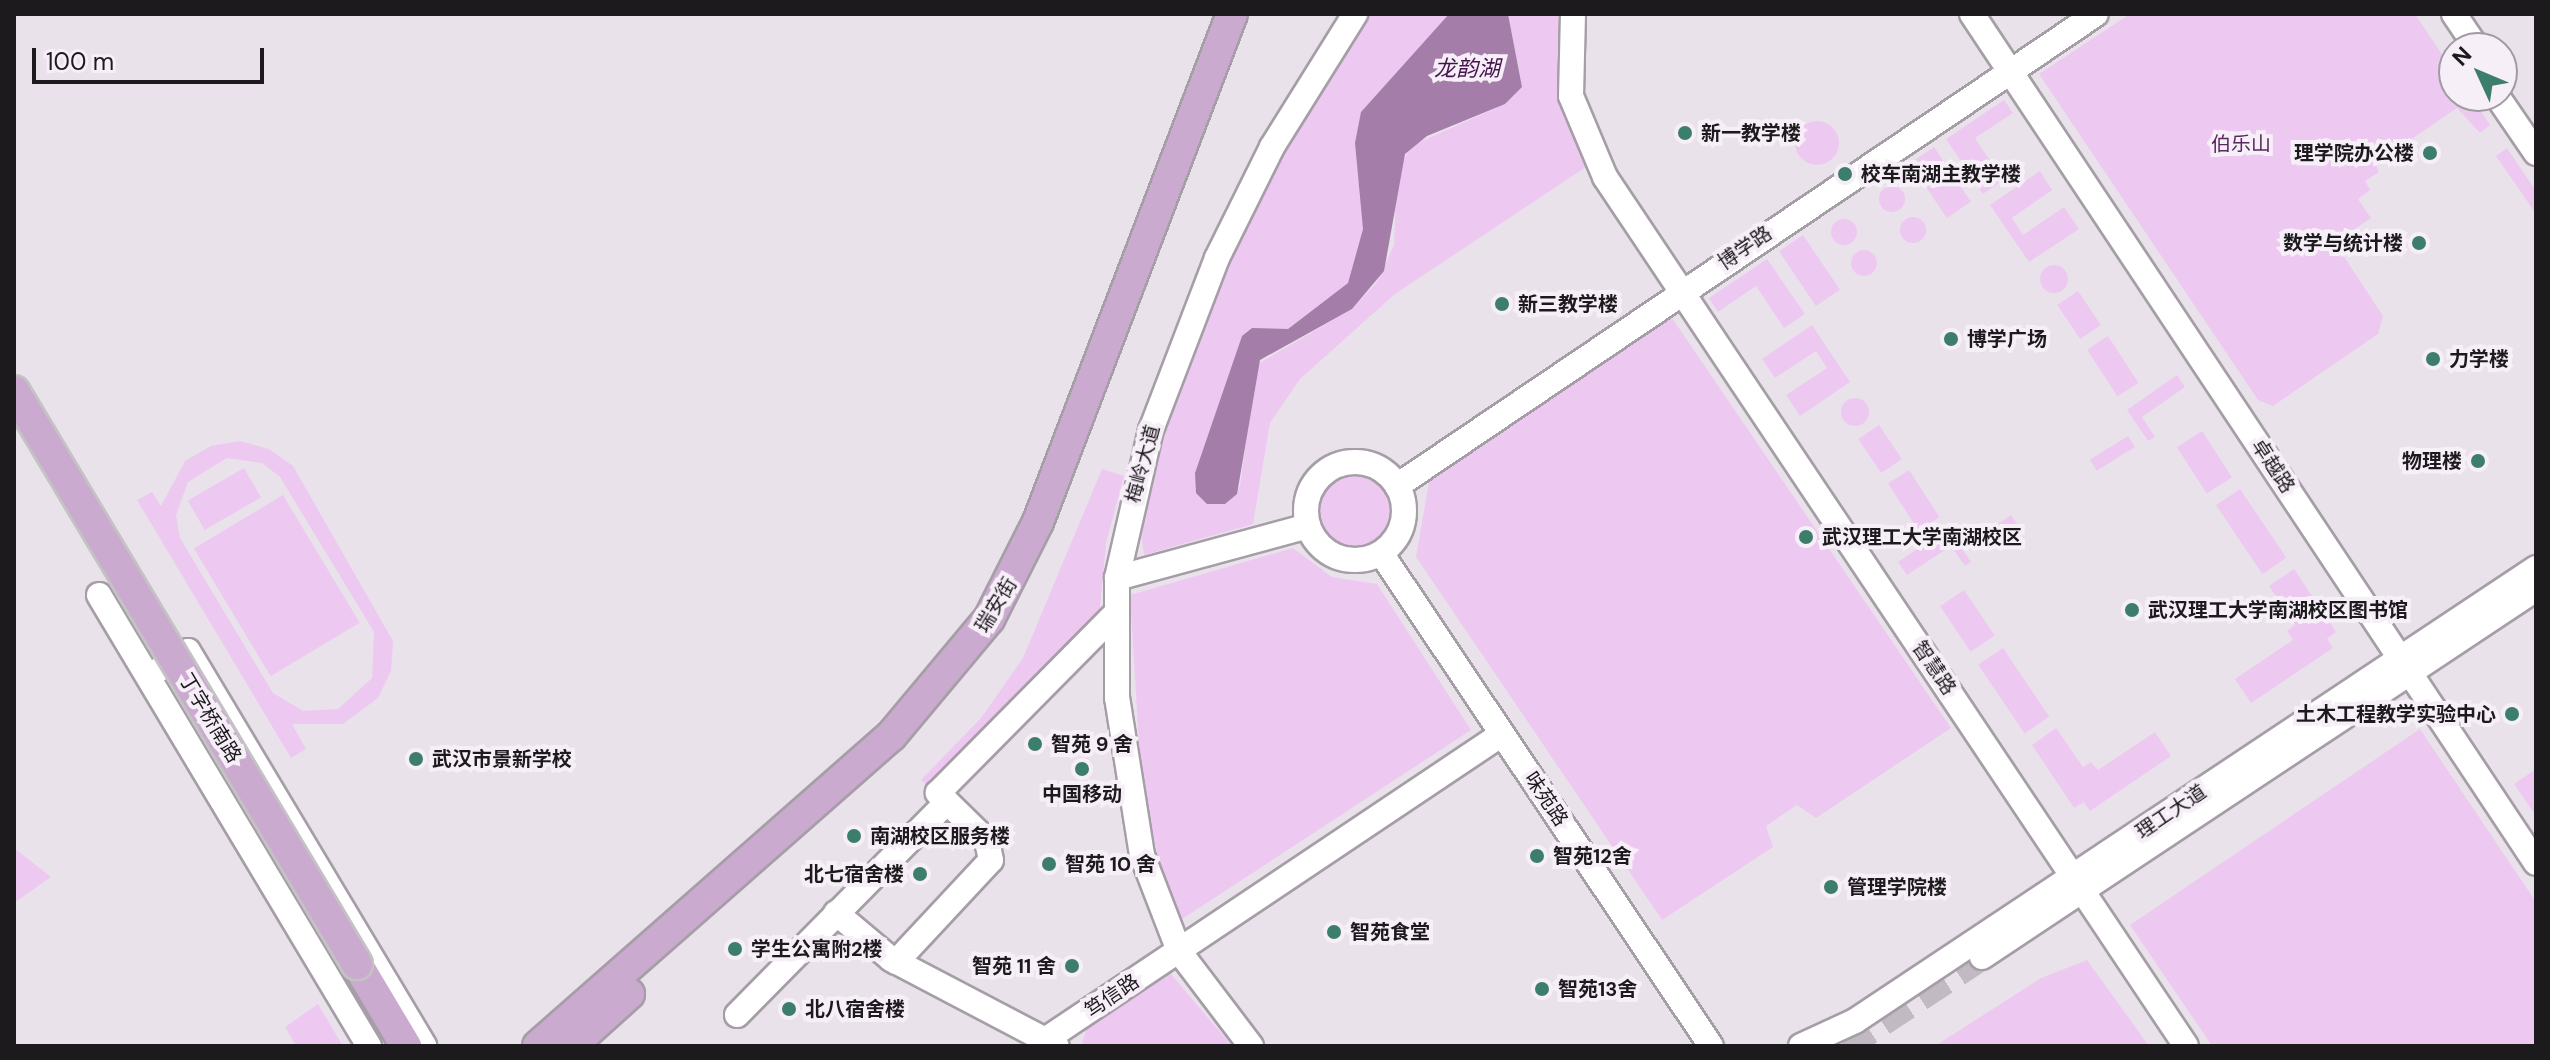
<!DOCTYPE html>
<html>
<head>
<meta charset="utf-8">
<style>
	body { margin:0 }
	#map { position:relative; width:2550px; height:1060px; overflow:hidden; background:#eae2eb; font-family:"DM Sans","Noto Sans SC",sans-serif }
	div>[style] { position:absolute }
	.green>* { inset:0; background:#edc9f1; transform-origin:0 0 }
	.round { border-radius:50% }
	.water>* { inset:0; background:#a47ea9 }
	.major-tunnel>* { height:30px; margin-top:-15px; transform-origin:0; background:repeating-linear-gradient(90deg,#c1bac2 0 30px,transparent 0 45px) }
	.roads { filter:drop-shadow(2px 0 #a69ea7) drop-shadow(-2px 0 #a69ea7) drop-shadow(0 2px #a69ea7) drop-shadow(0 -2px #a69ea7) }
	.minor>* { height:24px; margin:-12px; padding:0 12px; transform-origin:12px; border-radius:12px; background:#fff }
	.minor>.ring { margin:-12px; padding:0; box-sizing:content-box; background:none; border:24px solid #fff; border-radius:50% }
	.major>* { height:30px; margin:-15px; padding:0 15px; transform-origin:15px; border-radius:15px; background:#cbaacf }
	.bridges { filter:drop-shadow(2px 0 #c4c3c4) drop-shadow(-2px 0 #c4c3c4) drop-shadow(0 2px #c4c3c4) drop-shadow(0 -2px #c4c3c4) }
	.major-bridge>* { height:30px; margin:-15px; padding:0 15px; transform-origin:15px; border-radius:15px; background:#cbaacf }
	.dots>* { width:22px; height:22px; translate:-50% -50%; box-sizing:border-box; border:4px solid #f7eff8; border-radius:50% }
	span { translate:-50% -50%; white-space:nowrap; text-align:center; line-height:1.15; -webkit-text-stroke:8px #f7eff8; paint-order:stroke }
	.poi-label { font-size:20px; color:#1d1a1e; font-weight:700 }
	.left { translate:0 -50%; text-align:left }
	.right { translate:-100% -50%; text-align:right }
	.park-label { font-size:20px; color:#59285f }
	.street-label { font-size:20px; color:#1d1a1e }
	.water-label { font-size:22px; color:#45144c; font-style:italic }
	.frame { position:absolute; inset:0; border:16px solid #1d1a1e; pointer-events:none }
	.north { position:absolute; left:2438px; top:32px; width:80px; height:80px; box-sizing:border-box; background:#f7eff8; border:2px solid #a09aa1; border-radius:50%; rotate:314deg; font-size:22px; font-weight:700; line-height:32px; text-align:center; color:#1d1a1e }
	.north::after { content:''; display:block; margin:auto; width:28px; height:36px; background:#3d7d6b; clip-path:polygon(50% 0,100% 100%,50% 72%,0 100%) }
	.scale { position:absolute; left:32px; top:48px; width:232px; height:36px; box-sizing:border-box; border:4px solid #1d1a1e; border-top:0; padding-left:10px; font-size:24px; line-height:28px; white-space:nowrap; color:#1d1a1e; -webkit-text-stroke:6px #f7eff8; paint-order:stroke }
</style>
</head>
<body>
<div id="map">
	<div class="green">
		<div style="clip-path:polygon(1366px 14px,1449px 14px,1361px 112px,1363px 229px,1348px 283px,1288px 329px,1242px 336px,1195px 473px,1231px 499px,1240px 486px,1256px 365px,1352px 309px,1377px 282px,1394px 245px,1397px 172px,1411px 146px,1496px 108px,1522px 87px,1508px 14px,1565px 14px,1589px 165px,1395px 294px,1300px 379px,1270px 423px,1253px 524px,1144px 555px,1140px 528px,1168px 423px,1229px 251px,1268px 172px)"></div>
		<div style="clip-path:polygon(2130px 14px,2415px 14px,2454px 72px,2454px 96px,2471px 96px,2490px 125px,2480px 133px,2457px 108px,2375px 164px,2379px 172px,2365px 181px,2370px 190px,2358px 199px,2371px 218px,2335px 243px,2383px 316px,2378px 334px,2273px 406px,2258px 400px,2039px 74px)"></div>
		<div style="clip-path:polygon(2004px 100px,2013px 113px,1975px 138px,2003px 180px,1983px 194px,1946px 139px)"></div>
		<div class="round" style="left:1795px;top:121px;width:44px;height:44px"></div>
		<div style="left:1934px;top:147px;width:66px;height:29px;rotate:56deg"></div>
		<div style="clip-path:polygon(2507px 148px,2536px 191px,2536px 214px,2496px 156px)"></div>
		<div style="clip-path:polygon(2040px 171px,2052px 190px,2012px 218px,2023px 235px,2064px 207px,2079px 229px,2029px 262px,1990px 205px)"></div>
		<div class="round" style="left:1879px;top:186px;width:26px;height:26px"></div>
		<div class="round" style="left:1900px;top:217px;width:26px;height:26px"></div>
		<div class="round" style="left:1831px;top:219px;width:26px;height:26px"></div>
		<div style="left:1803px;top:235px;width:66px;height:29px;rotate:56deg"></div>
		<div class="round" style="left:1851px;top:250px;width:26px;height:26px"></div>
		<div style="clip-path:polygon(1767px 259px,1805px 314px,1784px 328px,1756px 286px,1718px 312px,1709px 298px)"></div>
		<div class="round" style="left:2040px;top:265px;width:28px;height:28px"></div>
		<div style="left:2078px;top:291px;width:41px;height:25px;rotate:56deg"></div>
		<div style="clip-path:polygon(1670px 315px,1951px 728px,1816px 818px,1797px 805px,1766px 826px,1773px 847px,1662px 920px,1416px 557px,1429px 482px)"></div>
		<div style="clip-path:polygon(1812px 325px,1850px 382px,1800px 416px,1786px 395px,1827px 368px,1816px 351px,1775px 378px,1762px 359px)"></div>
		<div style="left:2108px;top:336px;width:56px;height:25px;rotate:57deg"></div>
		<div style="clip-path:polygon(2177px 375px,2185px 387px,2142px 417px,2155px 437px,2148px 441px,2127px 410px)"></div>
		<div class="round" style="left:1841px;top:398px;width:28px;height:28px"></div>
		<div style="left:1879px;top:425px;width:41px;height:25px;rotate:56deg"></div>
		<div style="left:2202px;top:431px;width:55px;height:30px;rotate:57deg"></div>
		<div style="left:2128px;top:436px;width:13px;height:45px;rotate:58deg"></div>
		<div style="clip-path:polygon(evenodd,240px 441px,269px 449px,293px 466px,393px 641px,391px 671px,378px 698px,343px 724px,292px 724px,306px 749px,291px 758px,137px 500px,152px 492px,161px 506px,185px 461px,211px 446px,240px 441px,227px 458px,262px 463px,280px 477px,374px 632px,372px 678px,338px 709px,303px 711px,273px 693px,180px 538px,176px 515px,188px 482px,227px 458px)"></div>
		<div style="left:244px;top:468px;width:34px;height:65px;rotate:60deg"></div>
		<div style="clip-path:polygon(1102px 469px,1124px 476px,1106px 543px,1099px 618px,931px 789px,921px 780px,981px 718px,1023px 658px)"></div>
		<div style="left:1909px;top:470px;width:56px;height:25px;rotate:57deg"></div>
		<div class="round" style="left:1315px;top:472px;width:78px;height:78px"></div>
		<div style="left:2240px;top:489px;width:83px;height:29px;rotate:56deg"></div>
		<div style="left:283px;top:495px;width:149px;height:104px;rotate:59deg"></div>
		<div style="left:2011px;top:515px;width:12px;height:45px;rotate:55deg"></div>
		<div style="clip-path:polygon(1948px 528px,1971px 562px,1965px 566px,1951px 546px,1907px 575px,1898px 562px)"></div>
		<div style="clip-path:polygon(1293px 548px,1332px 577px,1377px 584px,1471px 730px,1182px 919px,1163px 880px,1141px 778px,1130px 595px)"></div>
		<div style="clip-path:polygon(2294px 569px,2336px 632px,2327px 639px,2333px 648px,2251px 703px,2235px 679px,2293px 640px,2287px 631px,2295px 625px,2269px 586px)"></div>
		<div style="left:1964px;top:590px;width:55px;height:29px;rotate:56deg"></div>
		<div style="left:2003px;top:648px;width:83px;height:30px;rotate:56deg"></div>
		<div style="clip-path:polygon(2056px 728px,2083px 767px,2091px 762px,2098px 770px,2155px 732px,2171px 756px,2090px 811px,2084px 802px,2074px 808px,2032px 745px)"></div>
		<div style="clip-path:polygon(2420px 729px,2536px 902px,2536px 1046px,2212px 1046px,2130px 925px)"></div>
		<div style="clip-path:polygon(2536px 769px,2536px 816px,2514px 784px)"></div>
		<div style="clip-path:polygon(14px 848px,51px 877px,14px 903px)"></div>
		<div style="clip-path:polygon(2087px 960px,2149px 1046px,1935px 1046px,2041px 978px)"></div>
		<div style="clip-path:polygon(1170px 973px,1232px 1046px,1081px 1046px,1088px 1025px)"></div>
		<div style="clip-path:polygon(318px 1004px,343px 1046px,296px 1046px,285px 1027px)"></div>
	</div>
	<div class="water">
		<div style="clip-path:polygon(1449px 14px,1508px 14px,1522px 87px,1505px 104px,1427px 136px,1405px 154px,1384px 271px,1352px 309px,1260px 360px,1237px 494px,1225px 504px,1207px 504px,1196px 493px,1195px 473px,1242px 336px,1252px 328px,1288px 329px,1348px 283px,1363px 229px,1355px 143px,1361px 112px)"></div>
	</div>
	<div class="major-tunnel">
		<div style="left:1844px;top:1046px;width:194px;rotate:-33.4deg"></div>
	</div>
	<div class="roads">
		<div class="minor">
			<div style="left:1573px;top:14px;width:82px;rotate:91.4deg"></div>
			<div style="left:1571px;top:96px;width:88px;rotate:67.2deg"></div>
			<div style="left:1605px;top:177px;width:1045px;rotate:56.23deg"></div>
			<div style="left:1972px;top:14px;width:1019px;rotate:56.4deg"></div>
			<div style="left:2454px;top:14px;width:41px;rotate:55.9deg"></div>
			<div style="left:2497px;top:96px;width:69px;rotate:55.6deg"></div>
			<div class="ring" style="left:1306px;top:462px;width:74px;height:74px"></div>
			<div style="left:1397px;top:486px;width:843px;rotate:-34.03deg"></div>
			<div style="left:1381px;top:553px;width:593px;rotate:56.2deg"></div>
			<div style="left:1117px;top:578px;width:198px;rotate:-15.2deg"></div>
			<div style="left:99px;top:595px;width:526px;rotate:59.09deg"></div>
			<div style="left:160px;top:669px;width:33px;rotate:-33deg"></div>
			<div style="left:188px;top:651px;width:460px;rotate:59.1deg"></div>
			<div style="left:836px;top:913px;width:72px;rotate:39.9deg"></div>
			<div style="left:891px;top:959px;width:187px;rotate:27.7deg"></div>
			<div style="left:1982px;top:957px;width:665px;rotate:-33.59deg"></div>
			<div style="left:896px;top:962px;width:139px;rotate:-47deg"></div>
			<div style="left:991px;top:860px;width:19px;rotate:-102deg"></div>
			<div style="left:987px;top:841px;width:69px;rotate:-135.6deg"></div>
			<div style="left:938px;top:793px;width:250px;rotate:-45.3deg"></div>
			<div style="left:737px;top:1015px;width:299px;rotate:-45.4deg"></div>
			<div style="left:1045px;top:1040px;width:550px;rotate:-33.81deg"></div>
			<div style="left:1251px;top:1046px;width:119px;rotate:-127.2deg"></div>
			<div style="left:1179px;top:951px;width:103px;rotate:-111.1deg"></div>
			<div style="left:1142px;top:855px;width:159px;rotate:-99deg"></div>
			<div style="left:1117px;top:698px;width:120px;rotate:-90deg"></div>
			<div style="left:1117px;top:578px;width:152px;rotate:-77.1deg"></div>
			<div style="left:1151px;top:430px;width:184px;rotate:-69deg"></div>
			<div style="left:1217px;top:258px;width:124px;rotate:-63.6deg"></div>
			<div style="left:1272px;top:147px;width:157px;rotate:-58deg"></div>
			<div style="left:1801px;top:1046px;width:60px;rotate:-24.8deg"></div>
			<div style="left:1855px;top:1021px;width:818px;rotate:-33.63deg"></div>
		</div>
		<div class="major">
			<div style="left:357px;top:964px;width:96px;rotate:59.1deg"></div>
			<div style="left:538px;top:1046px;width:470px;rotate:-41.3deg"></div>
			<div style="left:891px;top:736px;width:153px;rotate:-50.1deg"></div>
			<div style="left:989px;top:619px;width:109px;rotate:-63.2deg"></div>
			<div style="left:1038px;top:522px;width:544px;rotate:-69.1deg"></div>
			<div style="left:571px;top:1046px;width:78px;rotate:-41.9deg"></div>
		</div>
	</div>
	<div class="bridges">
		<div class="major-bridge">
			<div style="left:14px;top:391px;width:668px;rotate:59.1deg"></div>
		</div>
	</div>
	<div class="dots">
		<div style="left:1685px;top:133px;background:#3d7d6b"></div>
		<div style="left:2430px;top:153px;background:#3d7d6b"></div>
		<div style="left:1845px;top:174px;background:#3d7d6b"></div>
		<div style="left:2419px;top:243px;background:#3d7d6b"></div>
		<div style="left:1502px;top:304px;background:#3d7d6b"></div>
		<div style="left:1951px;top:339px;background:#3d7d6b"></div>
		<div style="left:2433px;top:359px;background:#3d7d6b"></div>
		<div style="left:2478px;top:461px;background:#3d7d6b"></div>
		<div style="left:1806px;top:537px;background:#3d7d6b"></div>
		<div style="left:2132px;top:610px;background:#3d7d6b"></div>
		<div style="left:2512px;top:714px;background:#3d7d6b"></div>
		<div style="left:1035px;top:744px;background:#3d7d6b"></div>
		<div style="left:416px;top:759px;background:#3d7d6b"></div>
		<div style="left:1082px;top:769px;background:#3d7d6b"></div>
		<div style="left:854px;top:836px;background:#3d7d6b"></div>
		<div style="left:1537px;top:856px;background:#3d7d6b"></div>
		<div style="left:1049px;top:864px;background:#3d7d6b"></div>
		<div style="left:920px;top:874px;background:#3d7d6b"></div>
		<div style="left:1831px;top:887px;background:#3d7d6b"></div>
		<div style="left:1334px;top:932px;background:#3d7d6b"></div>
		<div style="left:735px;top:949px;background:#3d7d6b"></div>
		<div style="left:1072px;top:966px;background:#3d7d6b"></div>
		<div style="left:1542px;top:989px;background:#3d7d6b"></div>
		<div style="left:789px;top:1009px;background:#3d7d6b"></div>
	</div>
	<div class="poi-label">
		<span class="left" style="left:1701px;top:133px">新一教学楼</span>
		<span class="right" style="left:2414px;top:153px">理学院办公楼</span>
		<span class="left" style="left:1861px;top:174px">校车南湖主教学楼</span>
		<span class="right" style="left:2403px;top:243px">数学与统计楼</span>
		<span class="left" style="left:1518px;top:304px">新三教学楼</span>
		<span class="left" style="left:1967px;top:339px">博学广场</span>
		<span class="left" style="left:2449px;top:359px">力学楼</span>
		<span class="right" style="left:2462px;top:461px">物理楼</span>
		<span class="left" style="left:1822px;top:537px">武汉理工大学南湖校区</span>
		<span class="left" style="left:2148px;top:610px">武汉理工大学南湖校区图书馆</span>
		<span class="right" style="left:2496px;top:714px">土木工程教学实验中心</span>
		<span class="left" style="left:1051px;top:744px">智苑 9 舍</span>
		<span class="left" style="left:432px;top:759px">武汉市景新学校</span>
		<span style="left:1082px;top:794px">中国移动</span>
		<span class="left" style="left:870px;top:836px">南湖校区服务楼</span>
		<span class="left" style="left:1553px;top:856px">智苑12舍</span>
		<span class="left" style="left:1065px;top:864px">智苑 10 舍</span>
		<span class="right" style="left:904px;top:874px">北七宿舍楼</span>
		<span class="left" style="left:1847px;top:887px">管理学院楼</span>
		<span class="left" style="left:1350px;top:932px">智苑食堂</span>
		<span class="left" style="left:751px;top:949px">学生公寓附2楼</span>
		<span class="right" style="left:1056px;top:966px">智苑 11 舍</span>
		<span class="left" style="left:1558px;top:989px">智苑13舍</span>
		<span class="left" style="left:805px;top:1009px">北八宿舍楼</span>
	</div>
	<div class="park-label">
		<span style="left:2241px;top:144px">伯乐山</span>
	</div>
	<div class="street-label">
		<span style="left:1745px;top:248px;rotate:-34deg">博学路</span>
		<span style="left:1143px;top:464px;rotate:-75deg">梅岭大道</span>
		<span style="left:2273px;top:466px;rotate:57deg">卓越路</span>
		<span style="left:996px;top:605px;rotate:-59deg">瑞安街</span>
		<span style="left:1934px;top:668px;rotate:56deg">智慧路</span>
		<span style="left:210px;top:718px;rotate:59deg">丁字桥南路</span>
		<span style="left:1546px;top:799px;rotate:56deg">味苑路</span>
		<span style="left:2171px;top:812px;rotate:-34deg">理工大道</span>
		<span style="left:1112px;top:996px;rotate:-34deg">笃信路</span>
	</div>
	<div class="water-label">
		<span style="left:1467px;top:69px">龙韵湖</span>
	</div>
	<div class="frame"></div>
	<div class="north">N</div>
	<div class="scale">100 m</div>
</div>
</body>
</html>
